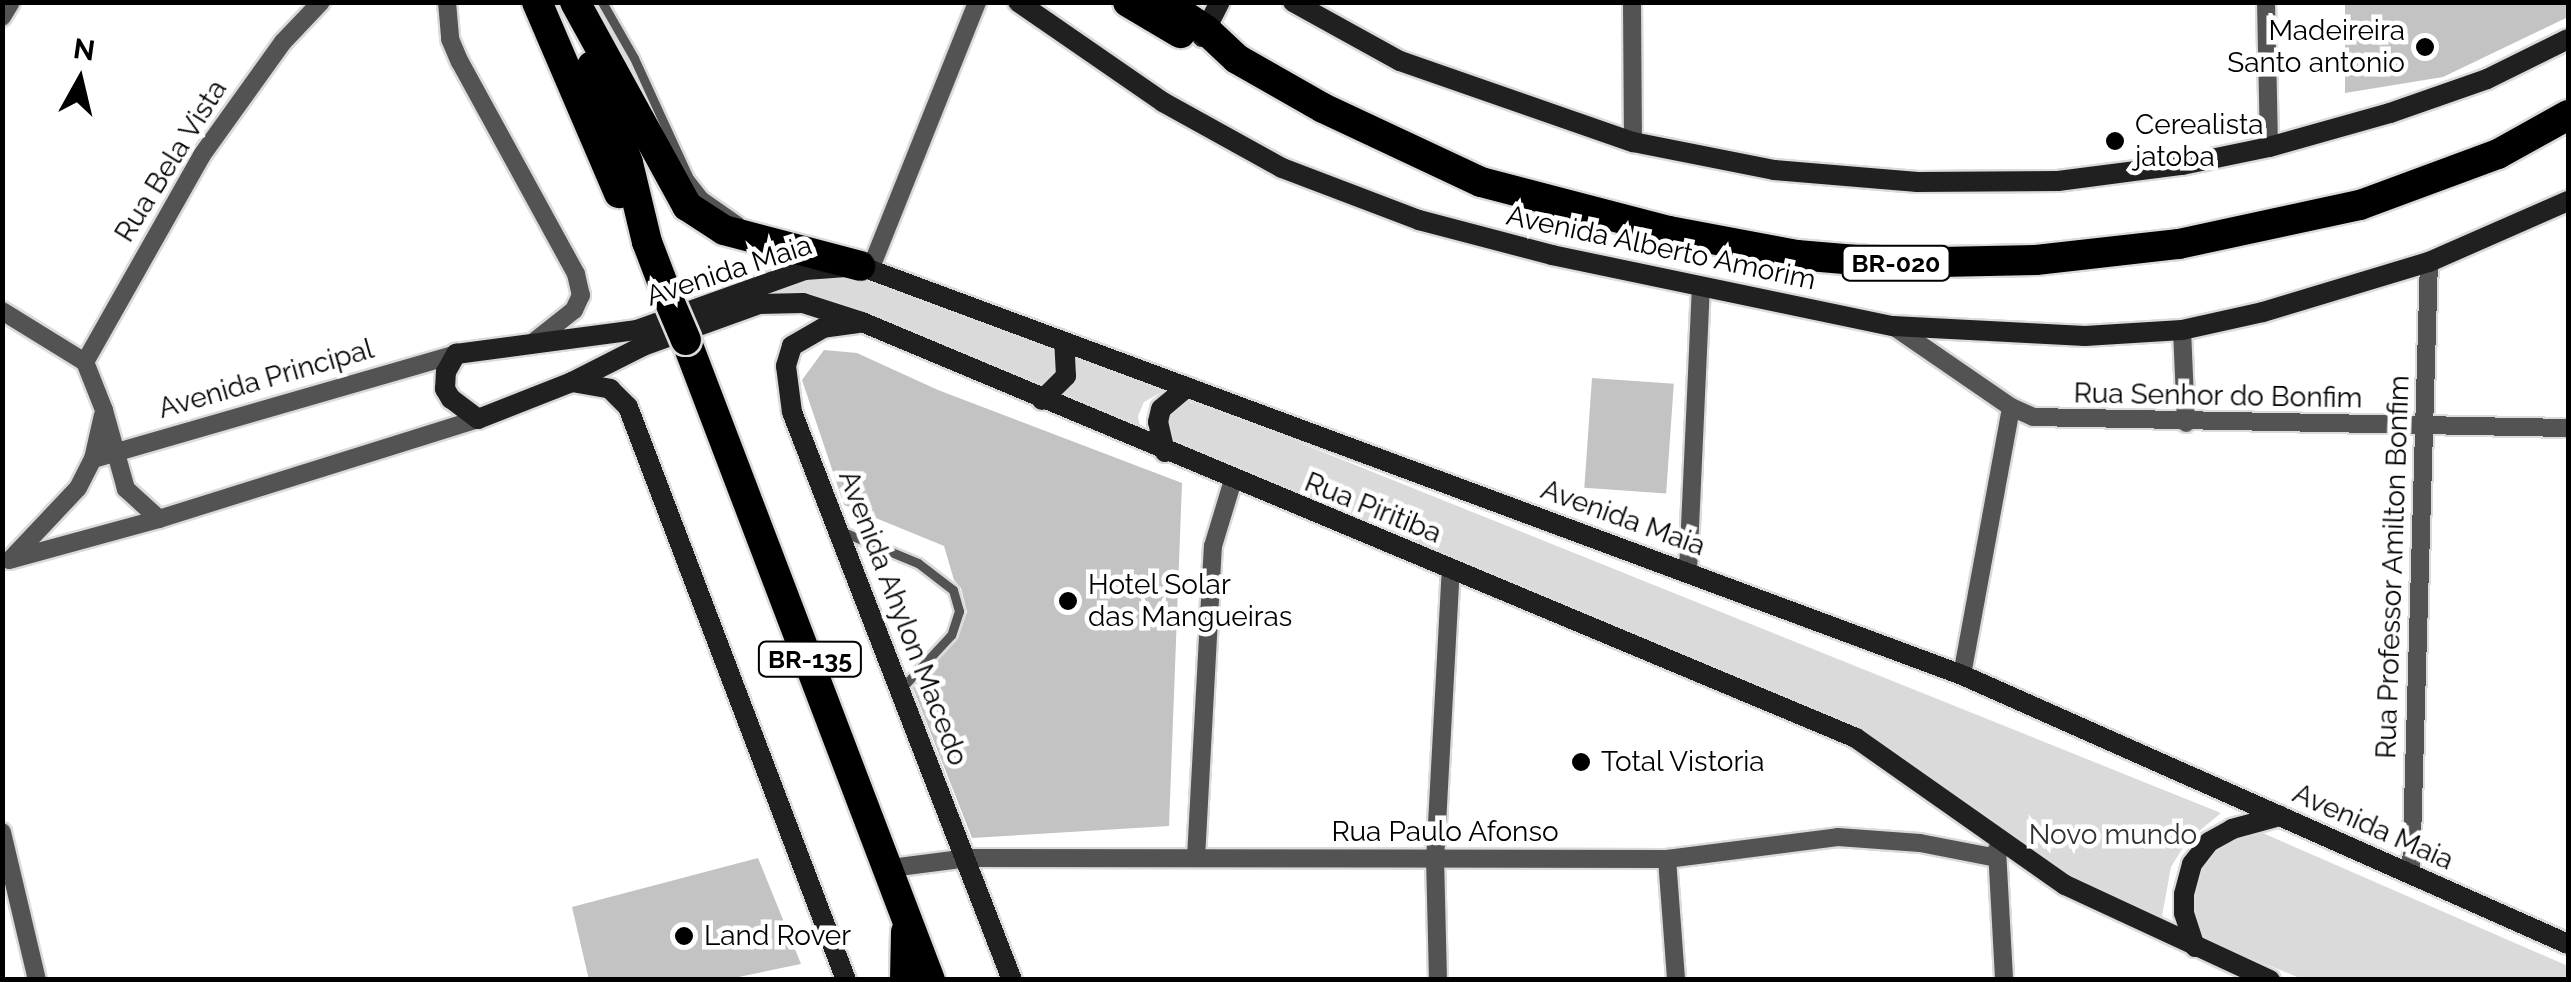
<!DOCTYPE html>
<html>
<head>
<meta charset="utf-8">
<style>
	body { margin:0 }
	#map { position:relative; width:2571px; height:982px; overflow:hidden; background:#fff; font-family:Raleway,sans-serif }
	div>[style] { position:absolute }
	.green>* { inset:0; background:#dadada }
	.building>* { inset:0; background:#c3c3c3; transform-origin:0 0 }
	.roads { filter:drop-shadow(2px 0 #dbdbdb) drop-shadow(-2px 0 #dbdbdb) drop-shadow(0 2px #dbdbdb) drop-shadow(0 -2px #dbdbdb) }
	.lane>* { height:9px; margin:-4.5px; padding:0 4.5px; transform-origin:4.5px; border-radius:4.5px; background:#535353 }
	.street>* { height:18px; margin:-9px; padding:0 9px; transform-origin:9px; border-radius:9px; background:#535353 }
	.secondary>* { height:20px; margin:-10px; padding:0 10px; transform-origin:10px; border-radius:10px; background:#202020 }
	.highway>* { height:30px; margin:-15px; padding:0 15px; transform-origin:15px; border-radius:15px; background:#000 }
	.bridges { filter:drop-shadow(2px 0 #dbdbdb) drop-shadow(-2px 0 #dbdbdb) drop-shadow(0 2px #dbdbdb) drop-shadow(0 -2px #dbdbdb) }
	.highway-bridge>* { height:30px; margin:-15px; padding:0 15px; transform-origin:15px; border-radius:15px; background:#000 }
	.dots>* { width:28px; height:28px; translate:-50% -50%; box-sizing:border-box; border:5px solid #fff; border-radius:50% }
	span { translate:-50% -50%; white-space:nowrap; text-align:center; line-height:1.15; -webkit-text-stroke:9px #fff; paint-order:stroke }
	.shield-label span { padding:2px 8px; background:#fff; border:2px solid; border-radius:8px; -webkit-text-stroke-width:0 }
	.shield-label { font-size:25px; color:#000; font-weight:700 }
	.poi-label { font-size:28px; color:#000 }
	.right { translate:-100% -50%; text-align:right }
	.left { translate:0 -50%; text-align:left }
	.street-label { font-size:28px; color:#000 }
	.park-label { font-size:28px; color:#313131 }
	.frame { position:absolute; inset:0; border:5px solid #000; pointer-events:none }
	.north { position:absolute; left:30px; top:30px; width:100px; height:100px; -webkit-text-stroke:8px #fff; paint-order:stroke; rotate:8deg; font-size:28px; font-weight:700; line-height:40px; text-align:center; color:#000 }
	.north::after { content:''; display:block; margin:auto; width:35px; height:45px; background:#000; clip-path:polygon(50% 0,100% 100%,50% 72%,0 100%) }
</style>
</head>
<body>
<div id="map">
	<div class="green">
		<div style="clip-path:polygon(854px 274px,1041px 341px,1056px 352px,1058px 367px,1050px 384px,1042px 391px,870px 320px,738px 298px,776px 284px)"></div>
		<div style="clip-path:polygon(1074px 355px,1167px 389px,1144px 402px,1138px 416px,1141px 433px,1054px 402px,1075px 377px)"></div>
		<div style="clip-path:polygon(1180px 399px,1241px 419px,2221px 813px,2187px 841px,2171px 867px,2161px 922px,2063px 879px,1871px 748px,1162px 445px,1168px 406px)"></div>
		<div style="clip-path:polygon(2258px 831px,2568px 966px,2568px 979px,2302px 979px,2187px 931px,2186px 898px,2211px 845px)"></div>
	</div>
	<div class="building">
		<div style="clip-path:polygon(2345px 2px,2568px 2px,2568px 17px,2443px 77px,2345px 93px)"></div>
		<div style="clip-path:polygon(824px 350px,857px 353px,938px 390px,1182px 483px,1169px 826px,972px 838px,913px 688px,958px 638px,967px 612px,961px 588px,954px 580px,944px 546px,844px 505px,802px 380px)"></div>
		<div style="left:1592px;top:378px;width:82px;height:110px;rotate:4deg"></div>
		<div style="clip-path:polygon(758px 858px,801px 964px,724px 980px,589px 980px,572px 907px)"></div>
	</div>
	<div class="roads">
		<div class="lane">
			<div style="left:602px;top:2px;width:64px;rotate:60.3deg"></div>
			<div style="left:634px;top:58px;width:132px;rotate:65.4deg"></div>
			<div style="left:689px;top:178px;width:23px;rotate:52deg"></div>
			<div style="left:703px;top:196px;width:44px;rotate:34.8deg"></div>
			<div style="left:843px;top:532px;width:81px;rotate:22.5deg"></div>
			<div style="left:918px;top:563px;width:44px;rotate:37.6deg"></div>
			<div style="left:953px;top:590px;width:22px;rotate:74deg"></div>
			<div style="left:959px;top:611px;width:25px;rotate:108deg"></div>
			<div style="left:951px;top:635px;width:74px;rotate:132.8deg"></div>
		</div>
		<div class="street">
			<div style="left:447px;top:2px;width:37px;rotate:85deg"></div>
			<div style="left:450px;top:39px;width:25px;rotate:67deg"></div>
			<div style="left:460px;top:62px;width:242px;rotate:61.3deg"></div>
			<div style="left:576px;top:274px;width:22px;rotate:77deg"></div>
			<div style="left:581px;top:295px;width:17px;rotate:115deg"></div>
			<div style="left:574px;top:310px;width:50px;rotate:141.5deg"></div>
			<div style="left:1632px;top:2px;width:140px;rotate:89.6deg"></div>
			<div style="left:2266px;top:2px;width:145px;rotate:88.8deg"></div>
			<div style="left:2px;top:17px;width:17px;rotate:-59deg"></div>
			<div style="left:870px;top:270px;width:289px;rotate:-68.2deg"></div>
			<div style="left:2px;top:311px;width:97px;rotate:31.6deg"></div>
			<div style="left:1893px;top:326px;width:143px;rotate:34.5deg"></div>
			<div style="left:2011px;top:407px;width:24px;rotate:24deg"></div>
			<div style="left:2033px;top:417px;width:535px;rotate:1.18deg"></div>
			<div style="left:2182px;top:330px;width:93px;rotate:87.5deg"></div>
			<div style="left:93px;top:459px;width:378px;rotate:-16.1deg"></div>
			<div style="left:159px;top:519px;width:45px;rotate:-137.7deg"></div>
			<div style="left:126px;top:489px;width:82px;rotate:-105.6deg"></div>
			<div style="left:104px;top:410px;width:52px;rotate:-111.6deg"></div>
			<div style="left:85px;top:362px;width:238px;rotate:-60.5deg"></div>
			<div style="left:202px;top:155px;width:139px;rotate:-54.4deg"></div>
			<div style="left:283px;top:42px;width:55px;rotate:-46.5deg"></div>
			<div style="left:12px;top:558px;width:96px;rotate:-46.7deg"></div>
			<div style="left:78px;top:488px;width:33px;rotate:-63deg"></div>
			<div style="left:93px;top:459px;width:45px;rotate:-77.2deg"></div>
			<div style="left:9px;top:560px;width:156px;rotate:-15.3deg"></div>
			<div style="left:159px;top:519px;width:334px;rotate:-17.4deg"></div>
			<div style="left:1688px;top:571px;width:283px;rotate:-87.4deg"></div>
			<div style="left:1962px;top:675px;width:272px;rotate:-79.6deg"></div>
			<div style="left:2px;top:832px;width:152px;rotate:76.7deg"></div>
			<div style="left:1997px;top:849px;width:131px;rotate:86.9deg"></div>
			<div style="left:1196px;top:858px;width:312px;rotate:-86.9deg"></div>
			<div style="left:1213px;top:546px;width:69px;rotate:-73.1deg"></div>
			<div style="left:1667px;top:859px;width:121px;rotate:85.7deg"></div>
			<div style="left:891px;top:868px;width:78px;rotate:-7.4deg"></div>
			<div style="left:968px;top:858px;width:699px;rotate:0.08deg"></div>
			<div style="left:1667px;top:859px;width:172px;rotate:-7.3deg"></div>
			<div style="left:1838px;top:837px;width:82px;rotate:4.2deg"></div>
			<div style="left:1920px;top:843px;width:78px;rotate:11deg"></div>
			<div style="left:2411px;top:874px;width:612px;rotate:-88.32deg"></div>
			<div style="left:1438px;top:980px;width:119px;rotate:-91.4deg"></div>
			<div style="left:1435px;top:861px;width:291px;rotate:-86.9deg"></div>
		</div>
		<div class="secondary">
			<div style="left:1018px;top:2px;width:176px;rotate:34.6deg"></div>
			<div style="left:1163px;top:102px;width:136px;rotate:29deg"></div>
			<div style="left:1282px;top:168px;width:147px;rotate:20.8deg"></div>
			<div style="left:1419px;top:220px;width:138px;rotate:14.7deg"></div>
			<div style="left:1552px;top:255px;width:348px;rotate:11.8deg"></div>
			<div style="left:1893px;top:326px;width:192px;rotate:3deg"></div>
			<div style="left:2085px;top:336px;width:97px;rotate:-3.5deg"></div>
			<div style="left:2182px;top:330px;width:83px;rotate:-12.5deg"></div>
			<div style="left:2263px;top:312px;width:173px;rotate:-16.8deg"></div>
			<div style="left:2429px;top:262px;width:152px;rotate:-23.7deg"></div>
			<div style="left:1293px;top:2px;width:122px;rotate:28.9deg"></div>
			<div style="left:1400px;top:61px;width:247px;rotate:19.2deg"></div>
			<div style="left:1633px;top:142px;width:144px;rotate:11.2deg"></div>
			<div style="left:1774px;top:170px;width:144px;rotate:4.8deg"></div>
			<div style="left:1917px;top:182px;width:141px;rotate:-0.4deg"></div>
			<div style="left:2058px;top:181px;width:125px;rotate:-7.4deg"></div>
			<div style="left:2182px;top:165px;width:89px;rotate:-11.7deg"></div>
			<div style="left:2269px;top:147px;width:126px;rotate:-15.7deg"></div>
			<div style="left:2390px;top:113px;width:103px;rotate:-19.3deg"></div>
			<div style="left:2487px;top:79px;width:90px;rotate:-26.3deg"></div>
			<div style="left:1202px;top:37px;width:39px;rotate:-63deg"></div>
			<div style="left:858px;top:323px;width:35px;rotate:172deg"></div>
			<div style="left:823px;top:328px;width:36px;rotate:150deg"></div>
			<div style="left:792px;top:346px;width:21px;rotate:107deg"></div>
			<div style="left:786px;top:366px;width:46px;rotate:82.6deg"></div>
			<div style="left:792px;top:412px;width:609px;rotate:68.83deg"></div>
			<div style="left:572px;top:382px;width:39px;rotate:10deg"></div>
			<div style="left:610px;top:389px;width:25px;rotate:45deg"></div>
			<div style="left:628px;top:407px;width:613px;rotate:69.17deg"></div>
			<div style="left:1042px;top:400px;width:34px;rotate:-45deg"></div>
			<div style="left:1066px;top:376px;width:34px;rotate:-93deg"></div>
			<div style="left:1165px;top:452px;width:31px;rotate:-103deg"></div>
			<div style="left:1158px;top:422px;width:13px;rotate:-77deg"></div>
			<div style="left:1161px;top:409px;width:34px;rotate:-40deg"></div>
			<div style="left:2195px;top:947px;width:36px;rotate:-108deg"></div>
			<div style="left:2184px;top:913px;width:19px;rotate:-90deg"></div>
			<div style="left:2184px;top:894px;width:31px;rotate:-75deg"></div>
			<div style="left:2192px;top:864px;width:28px;rotate:-52deg"></div>
			<div style="left:2209px;top:842px;width:26px;rotate:-29deg"></div>
			<div style="left:2232px;top:829px;width:50px;rotate:-15.2deg"></div>
			<div style="left:2270px;top:980px;width:226px;rotate:-155.1deg"></div>
			<div style="left:2065px;top:885px;width:256px;rotate:-144.9deg"></div>
			<div style="left:1856px;top:738px;width:1078px;rotate:-157.29deg"></div>
			<div style="left:862px;top:322px;width:62px;rotate:-162.1deg"></div>
			<div style="left:803px;top:303px;width:44px;rotate:178.7deg"></div>
			<div style="left:759px;top:304px;width:123px;rotate:160.1deg"></div>
			<div style="left:643px;top:346px;width:80px;rotate:153.1deg"></div>
			<div style="left:572px;top:382px;width:101px;rotate:158.5deg"></div>
			<div style="left:478px;top:419px;width:34px;rotate:-143deg"></div>
			<div style="left:451px;top:399px;width:12px;rotate:-121deg"></div>
			<div style="left:445px;top:389px;width:17px;rotate:-87deg"></div>
			<div style="left:446px;top:372px;width:21px;rotate:-61deg"></div>
			<div style="left:456px;top:354px;width:183px;rotate:-7.6deg"></div>
			<div style="left:637px;top:330px;width:178px;rotate:-19.7deg"></div>
			<div style="left:805px;top:270px;width:55px;rotate:-4.2deg"></div>
			<div style="left:860px;top:266px;width:1175px;rotate:20.36deg"></div>
			<div style="left:1962px;top:675px;width:663px;rotate:23.94deg"></div>
		</div>
		<div class="highway">
			<div style="left:537px;top:2px;width:208px;rotate:66.8deg"></div>
			<div style="left:575px;top:2px;width:233px;rotate:61.2deg"></div>
			<div style="left:687px;top:206px;width:44px;rotate:33deg"></div>
			<div style="left:724px;top:230px;width:141px;rotate:14.8deg"></div>
			<div style="left:1128px;top:2px;width:61px;rotate:30.8deg"></div>
			<div style="left:1164px;top:2px;width:50px;rotate:33.7deg"></div>
			<div style="left:1206px;top:30px;width:42px;rotate:43.1deg"></div>
			<div style="left:1237px;top:59px;width:99px;rotate:29.7deg"></div>
			<div style="left:1323px;top:108px;width:174px;rotate:25.1deg"></div>
			<div style="left:1481px;top:182px;width:194px;rotate:14.6deg"></div>
			<div style="left:1669px;top:231px;width:130px;rotate:10.6deg"></div>
			<div style="left:1797px;top:255px;width:95px;rotate:4.8deg"></div>
			<div style="left:1892px;top:263px;width:144px;rotate:-1.2deg"></div>
			<div style="left:2036px;top:260px;width:144px;rotate:-6.4deg"></div>
			<div style="left:2179px;top:244px;width:185px;rotate:-12.2deg"></div>
			<div style="left:2360px;top:205px;width:147px;rotate:-20.3deg"></div>
			<div style="left:2498px;top:154px;width:80px;rotate:-29.1deg"></div>
			<div style="left:592px;top:66px;width:103px;rotate:69.6deg"></div>
			<div style="left:628px;top:163px;width:81px;rotate:76.5deg"></div>
			<div style="left:647px;top:242px;width:67px;rotate:69.1deg"></div>
			<div style="left:686px;top:340px;width:685px;rotate:69.13deg"></div>
			<div style="left:905px;top:980px;width:48px;rotate:-88.8deg"></div>
		</div>
	</div>
	<div class="bridges">
		<div class="highway-bridge">
			<div style="left:671px;top:305px;width:38px;rotate:67deg"></div>
		</div>
	</div>
	<div class="dots">
		<div style="left:2425px;top:47px;background:#000"></div>
		<div style="left:2115px;top:141px;background:#000"></div>
		<div style="left:1068px;top:601px;background:#000"></div>
		<div style="left:1581px;top:762px;background:#000"></div>
		<div style="left:684px;top:936px;background:#000"></div>
	</div>
	<div class="shield-label">
		<span style="left:1896px;top:263px">BR-020</span>
		<span style="left:810px;top:659px">BR-135</span>
	</div>
	<div class="poi-label">
		<span class="right" style="left:2405px;top:47px">Madeireira<br>Santo antonio</span>
		<span class="left" style="left:2135px;top:141px">Cerealista<br>jatoba</span>
		<span class="left" style="left:1088px;top:601px">Hotel Solar<br>das Mangueiras</span>
		<span class="left" style="left:1601px;top:762px">Total Vistoria</span>
		<span class="left" style="left:704px;top:936px">Land Rover</span>
	</div>
	<div class="street-label">
		<span style="left:171px;top:161px;rotate:-58deg">Rua Bela Vista</span>
		<span style="left:1661px;top:248px;rotate:12deg">Avenida Alberto Amorim</span>
		<span style="left:729px;top:271px;rotate:-18deg">Avenida Maia</span>
		<span style="left:266px;top:379px;rotate:-16deg">Avenida Principal</span>
		<span style="left:2218px;top:396px;rotate:1deg">Rua Senhor do Bonfim</span>
		<span style="left:1373px;top:508px;rotate:22deg">Rua Piritiba</span>
		<span style="left:1623px;top:518px;rotate:20deg">Avenida Maia</span>
		<span style="left:2393px;top:567px;rotate:-88deg">Rua Professor Amilton Bonfim</span>
		<span style="left:903px;top:618px;rotate:69deg">Avenida Ahylon Macedo</span>
		<span style="left:2373px;top:827px;rotate:24deg">Avenida Maia</span>
		<span style="left:1445px;top:832px">Rua Paulo Afonso</span>
	</div>
	<div class="park-label">
		<span style="left:2113px;top:835px">Novo mundo</span>
	</div>
	<div class="frame"></div>
	<div class="north">N</div>
</div>
</body>
</html>
